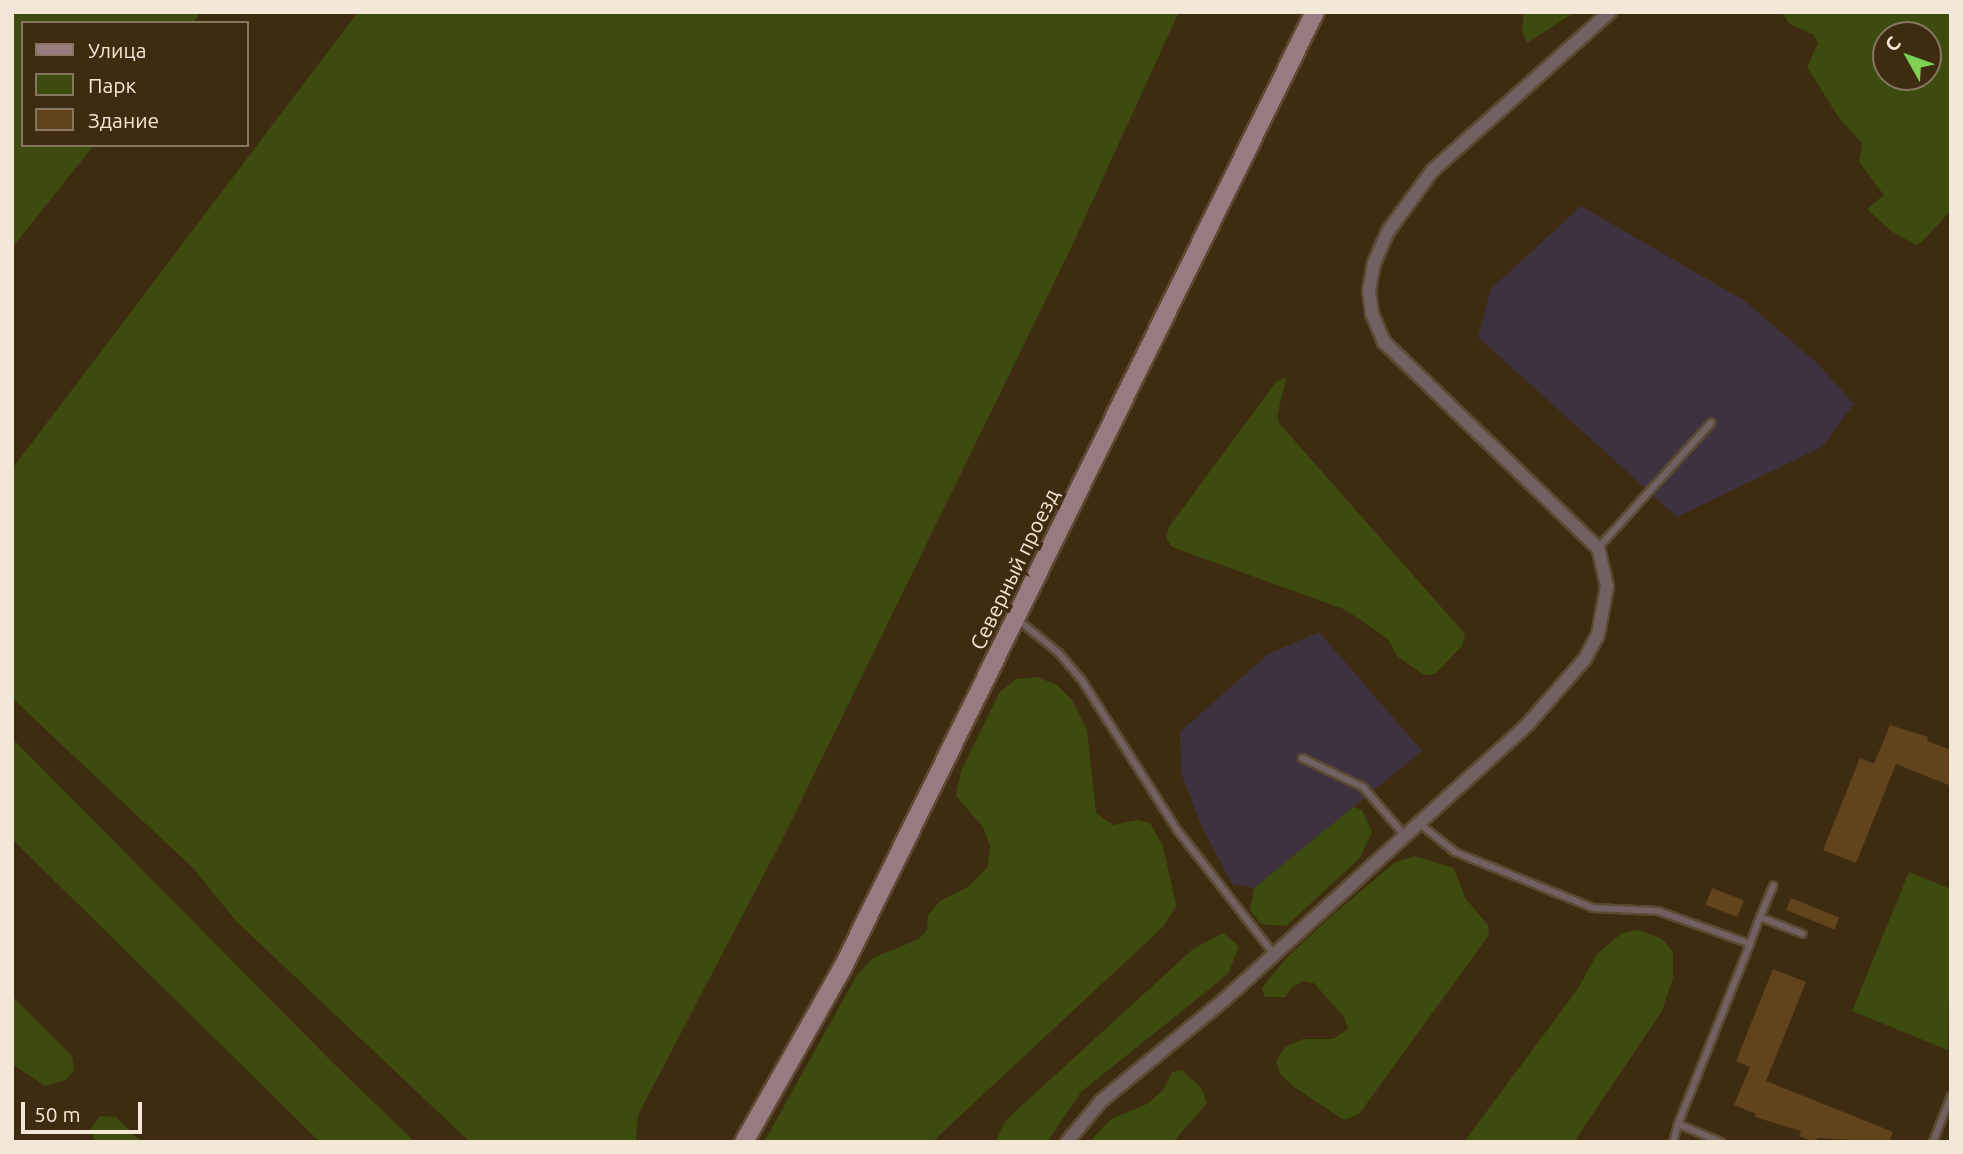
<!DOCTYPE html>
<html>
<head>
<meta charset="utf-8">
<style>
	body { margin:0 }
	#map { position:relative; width:1963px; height:1154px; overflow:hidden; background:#3e2c11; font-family:Ubuntu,sans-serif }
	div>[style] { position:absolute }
	.industrial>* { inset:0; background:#3e3241 }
	.green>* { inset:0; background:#3d4b0e }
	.building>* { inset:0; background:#61431c; transform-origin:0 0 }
	.roads { filter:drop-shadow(2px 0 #5b4a31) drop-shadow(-2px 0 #5b4a31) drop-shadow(0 2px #5b4a31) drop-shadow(0 -2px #5b4a31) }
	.lane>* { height:6px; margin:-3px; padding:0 3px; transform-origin:3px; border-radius:3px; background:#716163 }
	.street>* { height:12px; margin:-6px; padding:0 6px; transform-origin:6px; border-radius:6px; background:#716163 }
	.secondary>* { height:18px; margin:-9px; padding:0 9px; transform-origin:9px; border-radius:9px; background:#967c80 }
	span { translate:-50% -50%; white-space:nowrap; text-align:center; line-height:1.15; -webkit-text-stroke:7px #3e2c11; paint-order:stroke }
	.street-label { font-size:21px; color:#f3e8d8 }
	.frame { position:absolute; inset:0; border:14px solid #f3e8d8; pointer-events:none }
	.legend { position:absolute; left:21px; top:21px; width:228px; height:126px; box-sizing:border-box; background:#3e2c11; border:2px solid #867761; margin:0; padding:9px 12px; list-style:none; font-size:21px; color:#f3e8d8 }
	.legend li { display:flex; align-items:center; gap:14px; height:35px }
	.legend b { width:35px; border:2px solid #867761 }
	.north { position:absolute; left:1872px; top:21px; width:70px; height:70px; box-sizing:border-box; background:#3e2c11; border:2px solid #867761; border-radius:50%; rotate:310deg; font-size:19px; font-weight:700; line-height:28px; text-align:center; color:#f3e8d8 }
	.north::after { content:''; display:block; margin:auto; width:24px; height:32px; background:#7ed153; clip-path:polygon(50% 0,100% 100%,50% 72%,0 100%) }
	.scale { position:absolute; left:21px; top:1102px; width:121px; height:32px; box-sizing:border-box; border:4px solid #f3e8d8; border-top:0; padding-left:9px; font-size:21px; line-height:24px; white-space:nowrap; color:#f3e8d8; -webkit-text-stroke:5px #3e2c11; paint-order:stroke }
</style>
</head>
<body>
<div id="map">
	<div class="industrial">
		<div style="clip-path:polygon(1581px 206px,1745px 301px,1818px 364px,1854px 404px,1822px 447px,1677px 517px,1478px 337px,1491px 289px)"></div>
		<div style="clip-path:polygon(1319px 632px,1422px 751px,1254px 888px,1232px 884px,1201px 825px,1181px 772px,1180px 732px,1268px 654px)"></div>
	</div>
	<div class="green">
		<div style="clip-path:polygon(12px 12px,201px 12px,193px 23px,23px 23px,23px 145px,94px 145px,12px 248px)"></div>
		<div style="clip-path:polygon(358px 12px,1179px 12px,1070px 250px,784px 836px,638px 1115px,636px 1142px,470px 1142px,236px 921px,193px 868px,12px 698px,12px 469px)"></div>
		<div style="clip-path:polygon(1524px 12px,1575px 12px,1527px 43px,1522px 31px)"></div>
		<div style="clip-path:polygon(evenodd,1781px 12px,1951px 12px,1951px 210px,1922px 242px,1916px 245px,1891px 231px,1867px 209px,1884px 195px,1859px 162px,1862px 143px,1839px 118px,1807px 67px,1818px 43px,1814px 35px,1790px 24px,1781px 12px,1886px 35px,1928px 35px,1928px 77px,1886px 77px,1886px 35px)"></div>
		<div style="clip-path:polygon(1287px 376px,1277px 416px,1279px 423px,1465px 634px,1462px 646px,1435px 674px,1424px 675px,1397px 656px,1388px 639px,1346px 610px,1172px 547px,1166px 538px,1169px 527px,1276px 382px)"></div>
		<div style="clip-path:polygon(1037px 677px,1057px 685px,1073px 701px,1087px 730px,1096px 813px,1113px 825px,1137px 820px,1150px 823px,1163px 846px,1176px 906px,1163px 927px,932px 1142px,764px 1142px,857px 975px,873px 958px,919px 939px,927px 930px,928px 915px,940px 901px,968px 887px,988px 867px,990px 846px,983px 827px,956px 796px,961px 771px,999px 693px,1016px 679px)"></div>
		<div style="clip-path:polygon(12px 738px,333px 1063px,415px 1142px,320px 1142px,12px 839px)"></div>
		<div style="clip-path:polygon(1353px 807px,1362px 810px,1372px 832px,1359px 859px,1286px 926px,1261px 924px,1250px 910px,1254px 888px)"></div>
		<div style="clip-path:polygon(1414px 856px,1454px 868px,1465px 898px,1488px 925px,1489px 935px,1359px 1114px,1344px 1120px,1294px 1087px,1280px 1074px,1276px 1061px,1285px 1047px,1303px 1039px,1333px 1039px,1348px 1029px,1344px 1017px,1314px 983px,1303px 981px,1291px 988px,1285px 997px,1265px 997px,1262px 988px,1288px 956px,1335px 913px,1394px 863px)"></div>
		<div style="clip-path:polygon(1909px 872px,1951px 889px,1948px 1050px,1852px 1011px)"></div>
		<div style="clip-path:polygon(1639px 930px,1662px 939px,1673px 952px,1673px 978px,1662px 1011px,1574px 1142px,1464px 1142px,1577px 990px,1597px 954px,1622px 933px)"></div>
		<div style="clip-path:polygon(1223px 933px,1239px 946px,1228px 974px,1081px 1092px,1047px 1142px,995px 1142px,1006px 1120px,1193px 949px)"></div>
		<div style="clip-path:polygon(12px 996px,72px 1056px,74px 1070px,66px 1080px,45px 1086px,12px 1064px)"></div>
		<div style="clip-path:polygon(1182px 1070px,1202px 1089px,1207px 1103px,1173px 1142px,1089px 1142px,1111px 1119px,1147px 1104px,1163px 1090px,1172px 1072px)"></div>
		<div style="clip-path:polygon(100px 1116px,116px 1117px,141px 1142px,95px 1142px,90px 1129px)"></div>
	</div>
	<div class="building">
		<div style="clip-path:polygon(1890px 725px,1928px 737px,1927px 741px,1951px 750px,1951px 786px,1896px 764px,1856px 863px,1823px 850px,1860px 758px,1874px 764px)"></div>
		<div style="left:1712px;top:888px;width:34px;height:18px;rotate:21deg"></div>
		<div style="left:1791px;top:898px;width:52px;height:13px;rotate:22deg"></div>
		<div style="clip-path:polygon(1773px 969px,1806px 982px,1766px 1081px,1893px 1132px,1889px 1142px,1818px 1138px,1815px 1142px,1799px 1136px,1801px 1131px,1755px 1117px,1756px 1114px,1734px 1105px,1750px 1067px,1736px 1061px)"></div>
	</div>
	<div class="roads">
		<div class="lane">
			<div style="left:1598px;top:548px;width:169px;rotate:-47.9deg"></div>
			<div style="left:1017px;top:619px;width:54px;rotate:39deg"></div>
			<div style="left:1059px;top:653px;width:34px;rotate:50deg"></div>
			<div style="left:1081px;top:679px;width:180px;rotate:57.5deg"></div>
			<div style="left:1178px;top:831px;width:155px;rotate:52.1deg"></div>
			<div style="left:1302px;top:758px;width:68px;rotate:25.4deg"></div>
			<div style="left:1363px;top:787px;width:66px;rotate:49.3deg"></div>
			<div style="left:1420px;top:824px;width:45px;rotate:38.7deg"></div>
			<div style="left:1455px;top:852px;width:149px;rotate:22.1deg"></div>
			<div style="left:1593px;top:908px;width:65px;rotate:2.6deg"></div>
			<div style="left:1658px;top:911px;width:98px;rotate:19.7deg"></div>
			<div style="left:1750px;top:944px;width:29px;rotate:-70deg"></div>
			<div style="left:1760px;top:917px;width:46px;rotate:21.6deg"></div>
			<div style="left:1760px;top:917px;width:34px;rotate:-67deg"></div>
			<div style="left:1673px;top:1142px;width:19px;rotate:-74deg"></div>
			<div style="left:1721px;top:1142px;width:47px;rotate:-157.3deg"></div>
			<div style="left:1678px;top:1124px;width:194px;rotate:-68.2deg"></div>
			<div style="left:1933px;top:1142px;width:49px;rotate:-68.6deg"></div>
		</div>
		<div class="street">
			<div style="left:1067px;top:1142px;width:53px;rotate:-50.3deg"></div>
			<div style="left:1101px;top:1101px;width:159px;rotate:-39.4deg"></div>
			<div style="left:1224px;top:1000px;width:411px;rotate:-42.2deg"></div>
			<div style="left:1528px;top:724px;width:86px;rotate:-48.8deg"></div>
			<div style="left:1585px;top:659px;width:27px;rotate:-62deg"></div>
			<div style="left:1598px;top:635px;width:50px;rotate:-79.6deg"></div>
			<div style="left:1607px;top:586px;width:39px;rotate:-103deg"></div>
			<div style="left:1598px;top:548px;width:297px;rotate:-136.1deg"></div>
			<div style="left:1384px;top:342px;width:30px;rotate:-113deg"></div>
			<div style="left:1372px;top:314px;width:23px;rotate:-97deg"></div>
			<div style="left:1369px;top:291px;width:28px;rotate:-80deg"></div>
			<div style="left:1374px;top:263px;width:36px;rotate:-66deg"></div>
			<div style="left:1389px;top:230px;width:73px;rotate:-53.9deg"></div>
			<div style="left:1432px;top:171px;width:239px;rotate:-41.8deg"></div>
		</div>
		<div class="secondary">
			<div style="left:744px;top:1142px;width:201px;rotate:-60.5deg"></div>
			<div style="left:843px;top:967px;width:1065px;rotate:-63.7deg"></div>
		</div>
	</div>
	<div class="street-label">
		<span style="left:1014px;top:569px;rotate:-64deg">Северный проезд</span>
	</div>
	<div class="frame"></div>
	<ul class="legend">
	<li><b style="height:9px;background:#967c80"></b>Улица</li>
	<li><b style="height:19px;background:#3d4b0e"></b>Парк</li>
	<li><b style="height:19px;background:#61431c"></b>Здание</li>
	</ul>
	<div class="north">С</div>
	<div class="scale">50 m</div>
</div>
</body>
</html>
